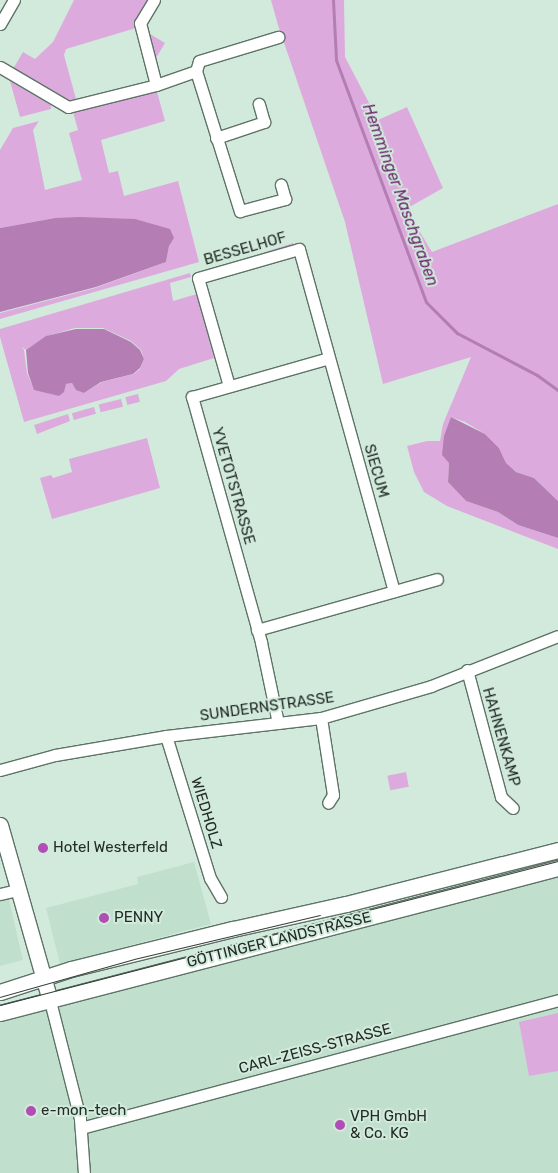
<!DOCTYPE html>
<html>
<head>
<meta charset="utf-8">
<style>
	body { margin:0 }
	#map { position:relative; width:558px; height:1173px; overflow:hidden; background:#d2eadc; font-family:Rubik,sans-serif }
	div>[style] { position:absolute }
	.built>* { inset:0; background:#c0e0cd }
	.green>* { inset:0; background:#dad; transform-origin:0 0 }
	.water>* { inset:0; background:#b47eb5 }
	.stream>* { height:3px; margin:-1.5px; padding:0 1.5px; transform-origin:1.5px; border-radius:1.5px; background:#b47eb5 }
	.roads { filter:drop-shadow(1px 0 #5e7367) drop-shadow(-1px 0 #5e7367) drop-shadow(0 1px #5e7367) drop-shadow(0 -1px #5e7367) }
	.minor>* { height:11px; margin:-5.5px; padding:0 5.5px; transform-origin:5.5px; border-radius:5.5px; background:#fff }
	.tertiary>* { height:15px; margin:-7.5px; padding:0 7.5px; transform-origin:7.5px; border-radius:7.5px; background:#fff }
	.tram>* { height:1px; margin:-0.5px; padding:0 0.5px; transform-origin:0.5px; border-radius:0.5px; background:#343f39 }
	.dots>* { width:14px; height:14px; translate:-50% -50%; box-sizing:border-box; border:2px solid #d2eadc; border-radius:50% }
	span { translate:-50% -50%; white-space:nowrap; text-align:center; line-height:1.15; -webkit-text-stroke:4px #d2eadc; paint-order:stroke }
	.street-label { font-size:15px; color:#222b26 }
	.poi-label { font-size:15px; color:#222b26 }
	.left { translate:0 -50%; text-align:left }
	.water-label { font-size:16px; color:#6b296d; font-style:italic }
</style>
</head>
<body>
<div id="map">
	<div class="built">
		<div style="clip-path:polygon(194px 862px,211px 924px,60px 964px,46px 908px,138px 884px,137px 877px)"></div>
		<div style="clip-path:polygon(558px 876px,558px 1173px,0 1173px,0 1020px)"></div>
		<div style="clip-path:polygon(8px 895px,23px 960px,0 966px,0 897px)"></div>
	</div>
	<div class="green">
		<div style="clip-path:polygon(74px 0,152px 0,136px 28px,66px 49px,64px 55px,76px 99px,68px 101px,13px 69px,23px 52px,35px 59px,53px 42px)"></div>
		<div style="clip-path:polygon(271px 0,344px 0,345px 57px,378px 120px,407px 107px,443px 188px,406px 209px,432px 252px,558px 204px,558px 501px,534px 478px,516px 472px,506px 463px,499px 448px,485px 434px,465px 422px,451px 417px,444px 442px,449px 463px,448px 482px,466px 501px,498px 512px,518px 525px,558px 538px,558px 549px,447px 506px,424px 492px,414px 472px,407px 446px,427px 441px,440px 441px,443px 424px,471px 357px,383px 384px,345px 222px,278px 25px)"></div>
		<div style="clip-path:polygon(145px 31px,165px 43px,153px 63px)"></div>
		<div style="clip-path:polygon(10px 81px,51px 105px,51px 109px,20px 117px)"></div>
		<div style="clip-path:polygon(156px 88px,165px 121px,101px 140px,109px 173px,118px 171px,124px 196px,178px 181px,199px 262px,0 319px,0 313px,95px 288px,166px 262px,169px 246px,173px 238px,131px 219px,55px 218px,0 228px,0 150px,13px 128px,39px 121px,33px 130px,45px 190px,82px 180px,69px 133px,78px 130px,73px 112px)"></div>
		<div style="left:293px;top:243px;width:3px;height:101px;rotate:72deg"></div>
		<div style="clip-path:polygon(evenodd,190px 273px,191px 277px,170px 283px,173px 301px,197px 294px,214px 358px,179px 369px,166px 381px,24px 422px,0 337px,0 329px,190px 273px,75px 328px,103px 328px,131px 341px,141px 350px,144px 359px,140px 369px,134px 374px,102px 382px,84px 393px,76px 389px,72px 383px,66px 384px,59px 396px,34px 389px,27px 373px,24px 350px,22px 347px,26px 350px,47px 336px,75px 328px)"></div>
		<div style="left:138px;top:394px;width:8px;height:13px;rotate:76deg"></div>
		<div style="left:121px;top:399px;width:8px;height:23px;rotate:76deg"></div>
		<div style="left:94px;top:407px;width:7px;height:23px;rotate:74deg"></div>
		<div style="clip-path:polygon(68px 414px,70px 421px,37px 434px,34px 425px)"></div>
		<div style="clip-path:polygon(147px 438px,160px 488px,52px 519px,40px 478px,51px 475px,53px 478px,72px 472px,69px 459px)"></div>
		<div style="left:406px;top:772px;width:15px;height:19px;rotate:79deg"></div>
		<div style="clip-path:polygon(558px 1013px,558px 1071px,529px 1076px,519px 1022px)"></div>
	</div>
	<div class="water">
		<div style="clip-path:polygon(80px 217px,135px 219px,170px 229px,174px 238px,169px 246px,166px 262px,96px 287px,0 312px,0 228px,55px 218px)"></div>
		<div style="clip-path:polygon(76px 329px,104px 329px,131px 342px,140px 350px,144px 359px,140px 368px,133px 374px,101px 382px,84px 393px,76px 390px,72px 383px,66px 384px,64px 392px,59px 396px,34px 390px,28px 373px,26px 350px,46px 336px)"></div>
		<div style="clip-path:polygon(451px 417px,485px 434px,499px 448px,506px 463px,516px 472px,534px 478px,558px 501px,558px 538px,518px 525px,498px 512px,466px 501px,448px 482px,449px 463px,442px 455px,444px 436px)"></div>
	</div>
	<div class="stream">
		<div style="left:333px;top:0;width:60px;rotate:87.1deg"></div>
		<div style="left:336px;top:60px;width:258px;rotate:69.6deg"></div>
		<div style="left:426px;top:302px;width:44px;rotate:45deg"></div>
		<div style="left:457px;top:333px;width:90px;rotate:27.7deg"></div>
		<div style="left:537px;top:375px;width:26px;rotate:36deg"></div>
	</div>
	<div class="roads">
		<div class="minor">
			<div style="left:154px;top:0;width:27px;rotate:121deg"></div>
			<div style="left:140px;top:23px;width:64px;rotate:75.5deg"></div>
			<div style="left:156px;top:85px;width:42px;rotate:-19.3deg"></div>
			<div style="left:196px;top:71px;width:10px;rotate:-73deg"></div>
			<div style="left:199px;top:61px;width:83px;rotate:-16.9deg"></div>
			<div style="left:0;top:24px;width:28px;rotate:-60deg"></div>
			<div style="left:0;top:67px;width:79px;rotate:30.5deg"></div>
			<div style="left:68px;top:107px;width:91px;rotate:-14deg"></div>
			<div style="left:196px;top:71px;width:147px;rotate:72.6deg"></div>
			<div style="left:240px;top:211px;width:47px;rotate:-14.9deg"></div>
			<div style="left:285px;top:199px;width:15px;rotate:-106deg"></div>
			<div style="left:216px;top:138px;width:51px;rotate:-18.4deg"></div>
			<div style="left:264px;top:122px;width:19px;rotate:-106deg"></div>
			<div style="left:229px;top:386px;width:112px;rotate:-106deg"></div>
			<div style="left:198px;top:278px;width:105px;rotate:-16deg"></div>
			<div style="left:299px;top:249px;width:355px;rotate:74.5deg"></div>
			<div style="left:257px;top:630px;width:187px;rotate:-15.8deg"></div>
			<div style="left:467px;top:670px;width:131px;rotate:75deg"></div>
			<div style="left:501px;top:797px;width:16px;rotate:43deg"></div>
			<div style="left:321px;top:718px;width:78px;rotate:81.1deg"></div>
			<div style="left:333px;top:795px;width:9px;rotate:122deg"></div>
			<div style="left:278px;top:723px;width:83px;rotate:-101.9deg"></div>
			<div style="left:261px;top:642px;width:255px;rotate:-105.7deg"></div>
			<div style="left:192px;top:397px;width:142px;rotate:-15.9deg"></div>
			<div style="left:166px;top:736px;width:149px;rotate:72.8deg"></div>
			<div style="left:210px;top:878px;width:22px;rotate:60deg"></div>
			<div style="left:0;top:770px;width:57px;rotate:-15.3deg"></div>
			<div style="left:55px;top:755px;width:113px;rotate:-9.7deg"></div>
			<div style="left:166px;top:736px;width:156px;rotate:-6.6deg"></div>
			<div style="left:321px;top:718px;width:115px;rotate:-16.2deg"></div>
			<div style="left:431px;top:686px;width:136px;rotate:-21.5deg"></div>
			<div style="left:0;top:894px;width:18px;rotate:-13deg"></div>
			<div style="left:50px;top:1001px;width:122px;rotate:75.7deg"></div>
			<div style="left:80px;top:1119px;width:54px;rotate:85.8deg"></div>
			<div style="left:81px;top:1128px;width:494px;rotate:-15deg"></div>
		</div>
		<div class="tertiary">
			<div style="left:0;top:825px;width:183px;rotate:74.1deg"></div>
			<div style="left:0;top:992px;width:75px;rotate:-17.9deg"></div>
			<div style="left:71px;top:969px;width:167px;rotate:-13.9deg"></div>
			<div style="left:233px;top:929px;width:116px;rotate:-12.5deg"></div>
			<div style="left:346px;top:904px;width:219px;rotate:-14.3deg"></div>
			<div style="left:0;top:1013px;width:577px;rotate:-14.57deg"></div>
		</div>
	</div>
	<div class="tram">
		<div style="left:0;top:997px;width:139px;rotate:-15.8deg"></div>
		<div style="left:134px;top:959px;width:191px;rotate:-13.3deg"></div>
		<div style="left:0;top:1005px;width:576px;rotate:-14.47deg"></div>
	</div>
	<div class="dots">
		<div style="left:43px;top:848px;background:#b14eb5"></div>
		<div style="left:104px;top:918px;background:#b14eb5"></div>
		<div style="left:31px;top:1111px;background:#b14eb5"></div>
		<div style="left:340px;top:1125px;background:#b14eb5"></div>
	</div>
	<div class="street-label">
		<span style="left:245px;top:249px;rotate:-16deg">BESSELHOF</span>
		<span style="left:376px;top:471px;rotate:74deg">SIECUM</span>
		<span style="left:233px;top:486px;rotate:74deg">YVETOTSTRASSE</span>
		<span style="left:267px;top:707px;rotate:-8deg">SUNDERNSTRASSE</span>
		<span style="left:501px;top:737px;rotate:74deg">HAHNENKAMP</span>
		<span style="left:206px;top:813px;rotate:73deg">WIEDHOLZ</span>
		<span style="left:279px;top:940px;rotate:-14deg">GÖTTINGER LANDSTRASSE</span>
		<span style="left:315px;top:1049px;rotate:-15deg">CARL-ZEISS-STRASSE</span>
	</div>
	<div class="poi-label">
		<span class="left" style="left:53px;top:848px">Hotel Westerfeld</span>
		<span class="left" style="left:114px;top:918px">PENNY</span>
		<span class="left" style="left:41px;top:1111px">e-mon-tech</span>
		<span class="left" style="left:350px;top:1125px">VPH GmbH<br>&amp; Co. KG</span>
	</div>
	<div class="water-label">
		<span style="left:400px;top:195px;rotate:70deg">Hemminger Maschgraben</span>
	</div>
</div>
</body>
</html>
